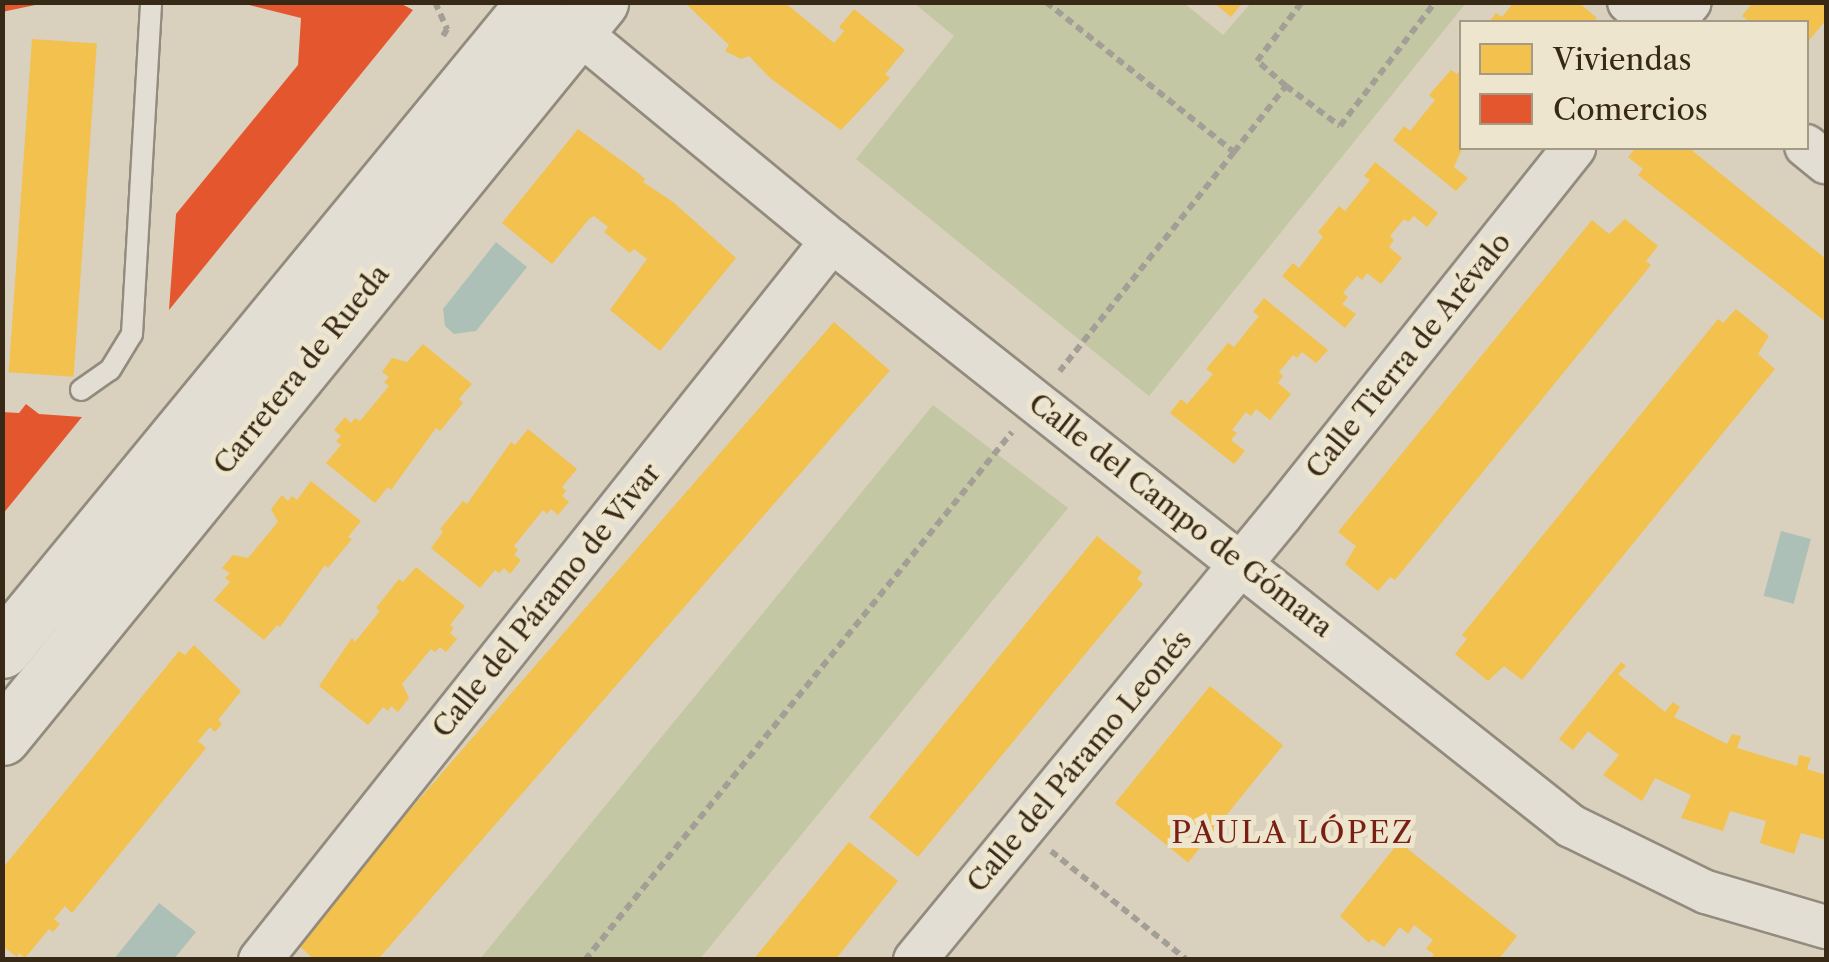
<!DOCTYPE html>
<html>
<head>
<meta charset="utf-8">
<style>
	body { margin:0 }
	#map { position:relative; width:1829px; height:962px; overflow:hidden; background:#d9d1bd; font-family:"Libre Caslon Text",serif }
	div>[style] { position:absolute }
	.green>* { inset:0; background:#c4c7a3 }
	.water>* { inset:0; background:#acc0b7; transform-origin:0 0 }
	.homes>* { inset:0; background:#f2c14e; transform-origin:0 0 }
	.shops>* { inset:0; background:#e4572e }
	.path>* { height:6px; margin-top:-3px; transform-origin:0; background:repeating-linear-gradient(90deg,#a39f96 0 8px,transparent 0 13px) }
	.roads { filter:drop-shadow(2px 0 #928b7e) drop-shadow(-2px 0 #928b7e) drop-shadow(0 2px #928b7e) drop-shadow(0 -2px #928b7e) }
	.lane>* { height:20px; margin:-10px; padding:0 10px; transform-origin:10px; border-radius:10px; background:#e2ded3 }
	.street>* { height:42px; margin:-21px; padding:0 21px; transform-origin:21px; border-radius:21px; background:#e2ded3 }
	.secondary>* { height:55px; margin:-27.5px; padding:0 27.5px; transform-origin:27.5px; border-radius:27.5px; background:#e2ded3 }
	span { translate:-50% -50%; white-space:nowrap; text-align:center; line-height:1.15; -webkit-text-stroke:10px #ede5cd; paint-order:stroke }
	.street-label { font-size:28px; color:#382917 }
	.neighbourhood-label { font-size:30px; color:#7a1f14; letter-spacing:2.5px }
	.frame { position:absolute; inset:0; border:5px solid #382917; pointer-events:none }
	.legend { position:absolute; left:1459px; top:20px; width:350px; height:130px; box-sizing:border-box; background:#ede5cd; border:2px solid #a59a84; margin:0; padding:12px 18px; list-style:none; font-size:30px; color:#382917 }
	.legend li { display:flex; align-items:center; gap:20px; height:50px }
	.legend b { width:50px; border:2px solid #a59a84 }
</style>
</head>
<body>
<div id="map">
	<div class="green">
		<div style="clip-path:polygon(914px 3px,1184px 3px,1223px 35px,1251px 3px,1466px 3px,1149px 396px,856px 159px,954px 36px)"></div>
		<div style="clip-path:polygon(933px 405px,1068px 508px,700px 959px,480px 959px)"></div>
	</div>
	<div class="water">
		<div style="clip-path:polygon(496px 242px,527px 267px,476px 331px,454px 334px,445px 326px,443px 309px)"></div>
		<div style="left:1781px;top:531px;width:31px;height:67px;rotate:15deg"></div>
		<div style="clip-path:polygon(159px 903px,196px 932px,174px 959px,114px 959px)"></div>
	</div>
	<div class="homes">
		<div style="clip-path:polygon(684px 2px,784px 2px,834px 43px,844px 31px,839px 27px,854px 9px,905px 50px,885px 74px,890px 78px,841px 130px,770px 78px,749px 56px,741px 59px,725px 51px,729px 45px)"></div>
		<div style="clip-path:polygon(1213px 2px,1243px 2px,1231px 17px)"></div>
		<div style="clip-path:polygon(1514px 2px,1578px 2px,1597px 18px,1593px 22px,1489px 22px,1496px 13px,1502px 17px)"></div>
		<div style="clip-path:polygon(1753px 2px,1826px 2px,1826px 20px,1806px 44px,1806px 22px,1750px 22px,1742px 16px)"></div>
		<div style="left:32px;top:39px;width:65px;height:334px;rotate:4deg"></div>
		<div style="clip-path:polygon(1462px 68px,1462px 149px,1454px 167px,1468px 178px,1456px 191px,1393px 140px,1404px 126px,1410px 131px,1435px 100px,1429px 95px,1451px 70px,1457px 74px)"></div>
		<div style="clip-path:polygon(578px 129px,637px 172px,645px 179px,643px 182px,673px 202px,736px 258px,660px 351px,610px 310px,647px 259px,634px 249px,630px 253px,604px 232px,608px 227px,594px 216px,589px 219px,552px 264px,502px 223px)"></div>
		<div style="clip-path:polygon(1636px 148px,1689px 148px,1826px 259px,1826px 322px,1638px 175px,1643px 169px,1628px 157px)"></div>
		<div style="clip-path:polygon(1375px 162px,1438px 213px,1427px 227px,1414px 216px,1408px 222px,1404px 219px,1390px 236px,1394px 240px,1389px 247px,1402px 258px,1381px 284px,1367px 273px,1362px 280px,1357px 276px,1343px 293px,1348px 297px,1342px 304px,1356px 314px,1345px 328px,1282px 276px,1293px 263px,1299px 268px,1323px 237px,1318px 232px,1339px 206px,1345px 211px,1370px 180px,1364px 176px)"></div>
		<div style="clip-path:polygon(1625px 219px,1658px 246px,1646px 261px,1651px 265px,1395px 580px,1390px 577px,1378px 591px,1345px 564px,1356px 546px,1338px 532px,1592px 220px,1609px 234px)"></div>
		<div style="clip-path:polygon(1264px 298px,1328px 350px,1316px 363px,1302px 352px,1297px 358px,1293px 355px,1279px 372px,1283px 376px,1278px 383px,1291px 394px,1270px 420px,1256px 409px,1251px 416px,1246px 412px,1232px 430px,1237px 433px,1231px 440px,1245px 451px,1234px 464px,1170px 413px,1181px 399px,1187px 404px,1213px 374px,1206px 369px,1228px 343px,1234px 347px,1259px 316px,1253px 312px)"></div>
		<div style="clip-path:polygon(1736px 309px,1769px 336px,1758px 354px,1775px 369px,1522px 680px,1504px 666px,1488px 681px,1455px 654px,1467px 639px,1462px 635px,1718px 319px,1723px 323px)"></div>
		<div style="left:834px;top:322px;width:74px;height:822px;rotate:41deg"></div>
		<div style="clip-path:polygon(423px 344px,472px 384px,459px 399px,463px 403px,440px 431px,436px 428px,391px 490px,388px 487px,375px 503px,326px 463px,341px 445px,336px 441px,341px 436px,334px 430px,345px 417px,351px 423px,355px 418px,360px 421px,389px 386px,384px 382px,389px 377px,382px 372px,392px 358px,407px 362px)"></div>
		<div style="clip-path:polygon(528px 429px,577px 469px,562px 487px,566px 491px,562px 496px,569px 502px,558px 515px,551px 509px,547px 514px,543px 510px,514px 546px,518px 550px,514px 555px,521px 560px,510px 574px,504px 568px,499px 573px,495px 570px,480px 588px,431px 548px,443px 532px,440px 529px,463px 501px,467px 504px,511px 442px,515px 445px)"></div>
		<div style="clip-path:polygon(311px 481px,361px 521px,348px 537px,352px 539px,328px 568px,325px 565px,280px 627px,277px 625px,264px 640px,214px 600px,230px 582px,225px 578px,230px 573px,222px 568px,233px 555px,248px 558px,278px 522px,271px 509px,282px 495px,288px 501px,292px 496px,297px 500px)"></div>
		<div style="clip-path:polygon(1097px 536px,1142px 572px,1137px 579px,1143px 584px,918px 857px,869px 817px)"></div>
		<div style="clip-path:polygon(416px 567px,465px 606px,450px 625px,454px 628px,450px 633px,457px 639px,446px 652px,440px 647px,435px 652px,431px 649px,402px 684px,409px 698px,398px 712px,391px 706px,388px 711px,383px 707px,368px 725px,319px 686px,352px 638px,355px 642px,380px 611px,376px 608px,399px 579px,403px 582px)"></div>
		<div style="clip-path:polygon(194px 645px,241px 691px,218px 720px,222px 724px,215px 732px,210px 727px,198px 741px,206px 748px,72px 913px,65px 906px,54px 919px,60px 924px,53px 932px,49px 929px,25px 958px,19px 953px,17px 957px,2px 946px,2px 869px,179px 651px,185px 655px)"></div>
		<div style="clip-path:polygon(1621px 662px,1626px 666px,1618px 674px,1665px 712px,1673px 702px,1680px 707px,1674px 717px,1727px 744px,1732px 734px,1741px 736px,1737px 748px,1797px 766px,1799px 755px,1811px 758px,1807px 769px,1826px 775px,1826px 840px,1801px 833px,1794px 854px,1760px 843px,1766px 821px,1730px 811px,1723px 831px,1681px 818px,1691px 795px,1655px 778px,1642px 801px,1603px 775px,1619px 755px,1588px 731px,1573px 750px,1559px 739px)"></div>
		<div style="left:1210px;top:686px;width:94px;height:151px;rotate:39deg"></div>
		<div style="clip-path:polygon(849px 842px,898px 881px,835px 960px,753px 960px)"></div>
		<div style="clip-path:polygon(1399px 842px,1517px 936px,1498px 960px,1430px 960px,1434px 954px,1426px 949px,1433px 940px,1414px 925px,1408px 934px,1400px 927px,1384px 947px,1372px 939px,1369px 943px,1340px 916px)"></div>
	</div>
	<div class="shops">
		<div style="clip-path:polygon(2px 2px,40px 2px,40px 4px,2px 12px)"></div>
		<div style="clip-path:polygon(237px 2px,398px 2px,413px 10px,169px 310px,176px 214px,298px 65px,301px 18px)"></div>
		<div style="clip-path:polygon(26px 404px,39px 414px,82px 417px,2px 515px,2px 412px,19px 413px)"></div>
	</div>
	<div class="path">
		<div style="left:435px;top:2px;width:30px;rotate:66deg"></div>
		<div style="left:447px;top:29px;width:8px;rotate:120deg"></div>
		<div style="left:1046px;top:2px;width:241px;rotate:38.6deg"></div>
		<div style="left:1234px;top:152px;width:280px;rotate:128.5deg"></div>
		<div style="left:1286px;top:86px;width:38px;rotate:-139deg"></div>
		<div style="left:1257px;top:61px;width:74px;rotate:-52.7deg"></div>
		<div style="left:1234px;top:152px;width:84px;rotate:-51.8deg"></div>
		<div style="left:1286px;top:86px;width:67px;rotate:36.5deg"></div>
		<div style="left:1340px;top:126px;width:156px;rotate:-52.5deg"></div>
		<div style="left:1051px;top:851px;width:174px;rotate:38.7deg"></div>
		<div style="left:585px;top:960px;width:679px;rotate:-51.04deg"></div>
	</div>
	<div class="roads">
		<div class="lane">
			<div style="left:81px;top:390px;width:35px;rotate:-35deg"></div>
			<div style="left:110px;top:370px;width:42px;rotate:-58.6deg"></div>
			<div style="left:132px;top:334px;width:333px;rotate:-86.7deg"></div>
		</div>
		<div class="street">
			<div style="left:1629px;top:2px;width:31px;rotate:40deg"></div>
			<div style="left:1673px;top:22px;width:26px;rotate:-50deg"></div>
			<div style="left:577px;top:31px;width:330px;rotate:39.5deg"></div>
			<div style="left:832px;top:241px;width:943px;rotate:38.37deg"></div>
			<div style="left:1571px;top:826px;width:150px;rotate:26.1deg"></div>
			<div style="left:1706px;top:892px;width:125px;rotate:16.3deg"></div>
			<div style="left:1806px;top:146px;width:26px;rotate:39deg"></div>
			<div style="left:260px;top:960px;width:919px;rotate:-51.5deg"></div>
			<div style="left:915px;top:960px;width:576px;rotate:-50.56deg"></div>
			<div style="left:1281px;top:515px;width:470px;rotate:-51.4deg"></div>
		</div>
		<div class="secondary">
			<div style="left:2px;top:650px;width:839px;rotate:-50.56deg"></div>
			<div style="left:2px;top:737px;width:948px;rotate:-50.87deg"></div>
		</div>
	</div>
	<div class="street-label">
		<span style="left:1408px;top:355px;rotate:-51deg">Calle Tierra de Arévalo</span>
		<span style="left:301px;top:369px;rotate:-51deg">Carretera de Rueda</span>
		<span style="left:1181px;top:515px;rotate:38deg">Calle del Campo de Gómara</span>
		<span style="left:546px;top:600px;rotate:-51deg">Calle del Páramo de Vivar</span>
		<span style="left:1079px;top:761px;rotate:-50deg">Calle del Páramo Leonés</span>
	</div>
	<div class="neighbourhood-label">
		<span style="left:1293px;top:833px">PAULA LÓPEZ</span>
	</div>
	<div class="frame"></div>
	<ul class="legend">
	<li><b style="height:28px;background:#f2c14e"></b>Viviendas</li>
	<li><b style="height:28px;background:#e4572e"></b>Comercios</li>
	</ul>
</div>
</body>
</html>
